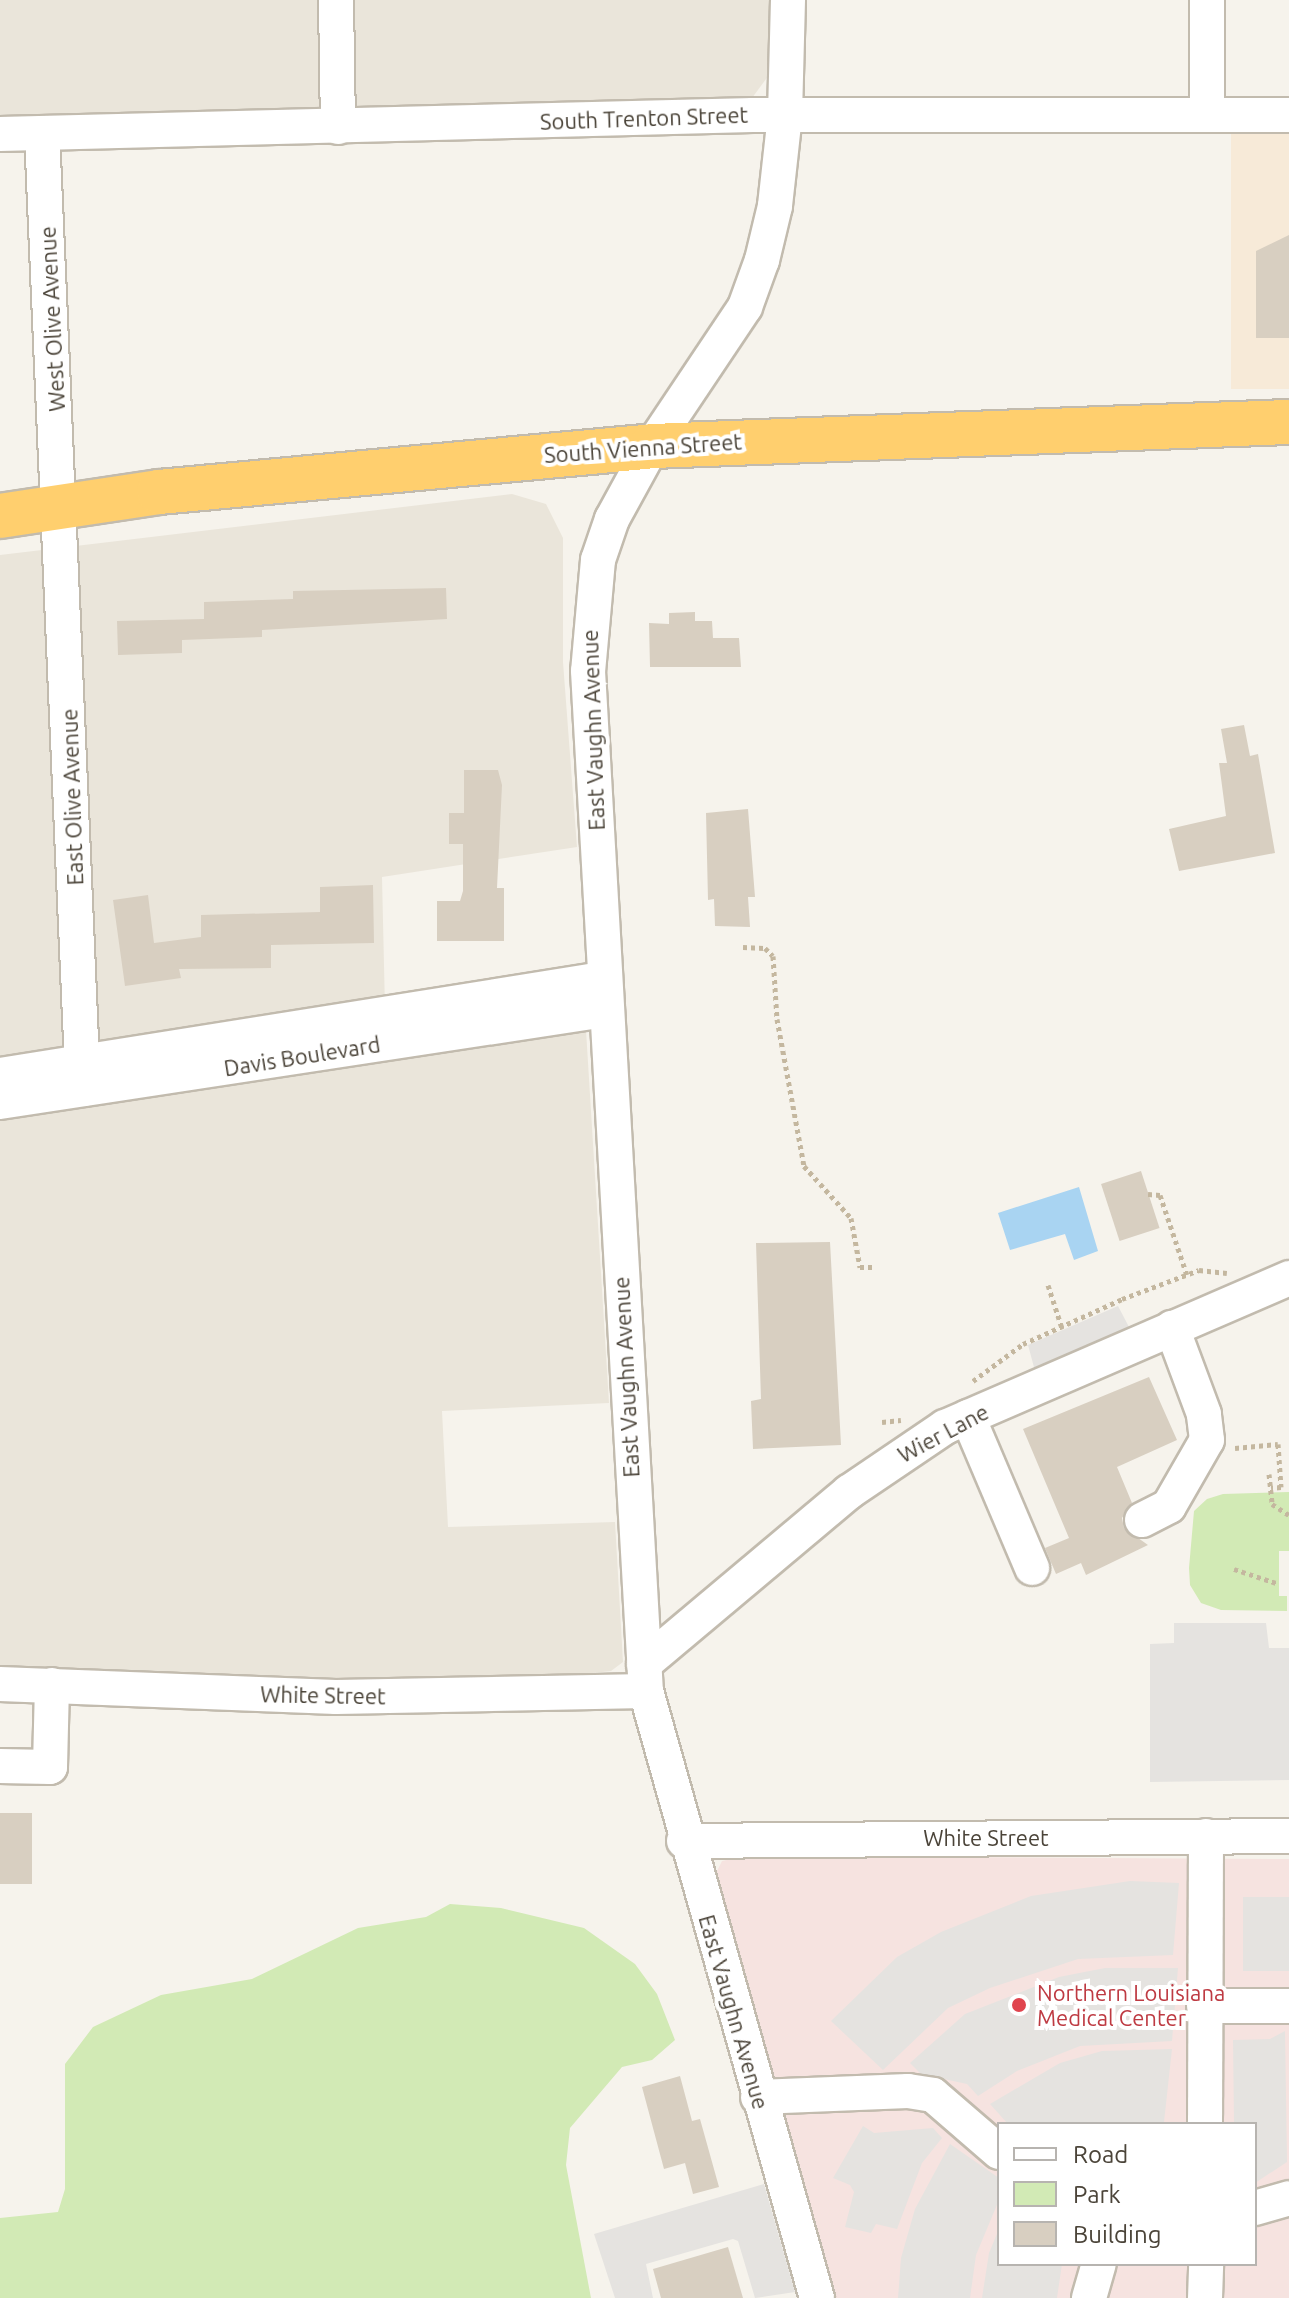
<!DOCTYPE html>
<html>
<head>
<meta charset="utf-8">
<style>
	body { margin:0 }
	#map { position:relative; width:1289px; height:2298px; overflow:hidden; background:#f6f3ec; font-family:Ubuntu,sans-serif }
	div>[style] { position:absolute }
	.residential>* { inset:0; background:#eae5da }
	.commercial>* { inset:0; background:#f7ead8; transform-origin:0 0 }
	.medical>* { inset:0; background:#f6e3e0 }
	.green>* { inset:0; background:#d2eab5 }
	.parking>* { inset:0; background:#e5e3e0; transform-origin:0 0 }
	.water>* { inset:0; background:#a9d4f2 }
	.building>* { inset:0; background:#d8cfc1; transform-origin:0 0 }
	.path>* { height:5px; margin-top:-2.5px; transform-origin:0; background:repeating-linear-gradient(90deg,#c4b79f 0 4px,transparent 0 8px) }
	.roads { filter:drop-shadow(2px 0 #c2bbae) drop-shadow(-2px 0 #c2bbae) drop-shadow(0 2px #c2bbae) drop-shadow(0 -2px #c2bbae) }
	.minor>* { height:34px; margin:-17px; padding:0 17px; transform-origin:17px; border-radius:17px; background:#fff }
	.highway>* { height:44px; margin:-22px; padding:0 22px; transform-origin:22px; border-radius:22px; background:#ffcf6e }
	.dots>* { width:22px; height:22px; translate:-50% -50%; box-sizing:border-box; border:4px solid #fff; border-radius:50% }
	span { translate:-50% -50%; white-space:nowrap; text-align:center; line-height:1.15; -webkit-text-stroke:8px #fff; paint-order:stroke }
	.street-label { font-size:22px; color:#4b4439 }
	.health-label { font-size:22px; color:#be3a42 }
	.left { translate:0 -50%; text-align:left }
	.legend { position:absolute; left:997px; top:2122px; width:260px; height:144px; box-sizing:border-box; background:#fff; border:2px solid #b7b4b0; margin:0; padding:10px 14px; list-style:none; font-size:24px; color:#4b4439 }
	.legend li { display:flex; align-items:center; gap:16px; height:40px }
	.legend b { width:40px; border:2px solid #b7b4b0 }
</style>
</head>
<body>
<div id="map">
	<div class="residential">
		<div style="clip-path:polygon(0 0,773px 0,769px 75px,752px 98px,0 117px)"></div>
		<div style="clip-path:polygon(512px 494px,546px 504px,563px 538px,563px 662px,577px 847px,382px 877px,386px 1053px,586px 1030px,609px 1403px,442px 1411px,448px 1527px,615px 1522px,623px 1662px,611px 1671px,539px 1679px,378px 1687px,0 1672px,0 555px)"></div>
	</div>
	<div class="commercial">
		<div style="left:1231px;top:131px;width:58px;height:258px"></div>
	</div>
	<div class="medical">
		<div style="clip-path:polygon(evenodd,745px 1856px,1289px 1859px,1289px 2298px,830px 2298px,715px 1875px,722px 1861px,745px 1856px,999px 2124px,1255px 2124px,1255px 2264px,999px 2264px,999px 2124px)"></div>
	</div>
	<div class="green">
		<div style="clip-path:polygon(1289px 1492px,1289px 1551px,1279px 1551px,1279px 1596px,1287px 1596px,1287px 1611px,1221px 1610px,1201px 1603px,1190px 1585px,1189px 1568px,1194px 1511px,1207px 1499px,1223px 1494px)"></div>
		<div style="clip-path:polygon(450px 1904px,501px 1908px,584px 1928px,635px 1964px,657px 1994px,675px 2040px,652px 2060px,622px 2067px,570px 2128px,566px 2165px,591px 2298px,0 2298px,0 2218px,58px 2212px,65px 2189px,65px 2064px,93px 2027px,161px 1995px,252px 1979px,358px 1928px,426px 1917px)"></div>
	</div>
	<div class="parking">
		<div style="clip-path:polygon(1118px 1306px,1129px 1327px,1137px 1331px,1035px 1371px,1028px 1345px)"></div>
		<div style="clip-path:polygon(1174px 1623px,1266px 1623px,1269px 1648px,1289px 1648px,1289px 1780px,1150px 1782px,1150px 1644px,1174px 1643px)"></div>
		<div style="clip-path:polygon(1130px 1881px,1179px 1883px,1173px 1955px,1078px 1959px,990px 1988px,948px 2008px,883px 2070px,831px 2021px,897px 1957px,941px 1932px,1031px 1896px)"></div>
		<div style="left:1289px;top:1897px;width:74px;height:46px;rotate:90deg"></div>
		<div style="clip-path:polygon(1105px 1968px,1178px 1968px,1172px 2041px,1080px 2046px,1017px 2071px,978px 2096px,967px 2084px,921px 2074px,910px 2063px,965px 2014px,1059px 1977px)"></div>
		<div style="clip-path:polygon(1285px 2031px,1287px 2162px,1255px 2183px,1255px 2124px,1234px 2124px,1233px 2040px,1270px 2039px)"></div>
		<div style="clip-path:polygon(1172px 2049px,1164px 2122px,1008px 2124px,990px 2104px,1060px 2063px,1102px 2051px)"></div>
		<div style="clip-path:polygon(863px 2126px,874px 2133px,933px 2128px,942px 2138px,922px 2163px,897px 2229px,876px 2224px,871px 2233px,845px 2227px,854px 2192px,850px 2185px,833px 2178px)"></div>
		<div style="clip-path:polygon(950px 2144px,999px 2178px,999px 2200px,976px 2255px,970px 2298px,898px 2298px,901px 2258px,915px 2209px)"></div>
		<div style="clip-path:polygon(764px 2184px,795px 2292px,755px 2298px,738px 2241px,733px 2239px,646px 2264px,653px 2298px,615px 2298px,594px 2234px)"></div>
		<div style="clip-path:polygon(999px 2229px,999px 2264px,1062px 2264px,1057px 2298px,982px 2298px,989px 2253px)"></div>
	</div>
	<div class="water">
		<div style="clip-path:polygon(1079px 1187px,1098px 1251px,1074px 1260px,1065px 1234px,1010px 1250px,998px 1213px)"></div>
	</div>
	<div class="building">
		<div style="clip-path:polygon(1289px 235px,1289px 338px,1256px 338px,1256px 251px)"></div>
		<div style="clip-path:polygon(446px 588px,447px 619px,262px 630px,262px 637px,182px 640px,182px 653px,118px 655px,117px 621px,204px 619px,204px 602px,293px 599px,293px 591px)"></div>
		<div style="clip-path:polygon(695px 612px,695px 621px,712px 621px,713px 638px,739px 638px,741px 667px,650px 667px,649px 623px,669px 624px,669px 613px)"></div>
		<div style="clip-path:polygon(1244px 725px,1250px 756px,1258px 754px,1275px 853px,1179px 871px,1169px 829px,1226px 816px,1219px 763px,1227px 763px,1221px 729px)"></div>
		<div style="clip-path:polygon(464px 770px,498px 770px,502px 785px,497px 888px,504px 888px,504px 941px,437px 941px,437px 901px,460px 901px,463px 891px,463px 844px,449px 844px,449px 813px,464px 813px)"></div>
		<div style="clip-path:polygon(748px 809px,755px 897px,748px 897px,750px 927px,715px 926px,714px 899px,708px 900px,706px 813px)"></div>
		<div style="clip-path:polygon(373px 885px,374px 943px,271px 945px,271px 968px,179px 969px,181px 978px,125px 986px,113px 900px,148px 895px,154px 943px,201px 937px,201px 915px,320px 912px,320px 887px)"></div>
		<div style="left:1141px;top:1171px;width:60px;height:42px;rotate:72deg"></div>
		<div style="clip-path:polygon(830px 1242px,841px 1445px,753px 1449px,751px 1401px,761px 1399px,756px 1243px)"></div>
		<div style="clip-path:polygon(1149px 1377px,1177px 1440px,1117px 1467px,1132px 1503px,1122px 1518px,1124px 1528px,1148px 1545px,1086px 1575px,1081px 1563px,1056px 1574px,1045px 1548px,1069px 1538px,1023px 1429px)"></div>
		<div style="left:0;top:1813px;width:32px;height:71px"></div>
		<div style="clip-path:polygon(680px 2076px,692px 2121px,700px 2119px,719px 2187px,693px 2194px,685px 2163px,664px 2169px,642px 2087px)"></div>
		<div style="clip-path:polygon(728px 2247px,743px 2298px,661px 2298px,653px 2269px)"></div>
	</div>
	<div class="path">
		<div style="left:743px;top:947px;width:22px;rotate:3deg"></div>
		<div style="left:765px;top:948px;width:11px;rotate:45deg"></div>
		<div style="left:773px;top:956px;width:63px;rotate:86.4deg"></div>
		<div style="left:777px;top:1019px;width:149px;rotate:79.6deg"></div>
		<div style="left:804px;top:1166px;width:70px;rotate:47.9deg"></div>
		<div style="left:851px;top:1218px;width:50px;rotate:79.6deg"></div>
		<div style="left:860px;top:1267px;width:14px"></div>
		<div style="left:1148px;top:1194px;width:12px;rotate:5deg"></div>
		<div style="left:1160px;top:1195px;width:84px;rotate:71.4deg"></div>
		<div style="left:1048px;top:1285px;width:45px;rotate:72deg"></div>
		<div style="left:973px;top:1381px;width:62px;rotate:-36.5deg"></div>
		<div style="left:1023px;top:1344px;width:109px;rotate:-24.4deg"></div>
		<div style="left:1122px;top:1299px;width:82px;rotate:-20.6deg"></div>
		<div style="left:1199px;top:1270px;width:28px;rotate:6deg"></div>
		<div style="left:882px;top:1422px;width:19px;rotate:-6deg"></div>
		<div style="left:1235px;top:1448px;width:43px;rotate:-5.3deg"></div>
		<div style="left:1278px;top:1444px;width:43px;rotate:86deg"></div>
		<div style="left:1281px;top:1487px;width:10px;rotate:174deg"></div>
		<div style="left:1269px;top:1474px;width:30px;rotate:84deg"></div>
		<div style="left:1272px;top:1504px;width:20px;rotate:33deg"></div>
		<div style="left:1234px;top:1569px;width:47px;rotate:18.4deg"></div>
	</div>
	<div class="roads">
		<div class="minor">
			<div style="left:336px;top:0;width:127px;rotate:89.1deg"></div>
			<div style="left:788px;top:0;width:115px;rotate:91.5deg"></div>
			<div style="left:785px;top:115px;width:92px;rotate:96.3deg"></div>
			<div style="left:775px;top:206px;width:56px;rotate:103.5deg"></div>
			<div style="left:762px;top:260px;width:50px;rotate:109.9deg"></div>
			<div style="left:745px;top:307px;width:167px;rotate:123.8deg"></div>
			<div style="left:652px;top:446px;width:83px;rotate:118.7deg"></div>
			<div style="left:612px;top:519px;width:43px;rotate:108.9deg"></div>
			<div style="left:598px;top:560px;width:111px;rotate:95.1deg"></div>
			<div style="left:588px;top:671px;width:1022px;rotate:86.75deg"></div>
			<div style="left:646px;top:1691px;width:631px;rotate:74.27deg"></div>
			<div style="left:1207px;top:0;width:115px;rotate:90deg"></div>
			<div style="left:42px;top:133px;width:957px;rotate:87.54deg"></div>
			<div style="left:0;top:134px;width:753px;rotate:-1.45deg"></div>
			<div style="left:753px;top:115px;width:536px"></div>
			<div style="left:0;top:1075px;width:611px;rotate:-9.05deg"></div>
			<div style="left:0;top:1102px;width:612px;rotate:-8.65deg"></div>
			<div style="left:968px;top:1417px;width:164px;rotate:67deg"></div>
			<div style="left:1142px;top:1520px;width:30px;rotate:-27deg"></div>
			<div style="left:1169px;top:1506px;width:76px;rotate:-60.1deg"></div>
			<div style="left:1207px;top:1440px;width:26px;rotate:-97deg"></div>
			<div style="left:1204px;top:1414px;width:92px;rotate:-110.4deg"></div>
			<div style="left:644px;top:1664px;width:268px;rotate:-40deg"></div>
			<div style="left:849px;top:1492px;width:116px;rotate:-34.1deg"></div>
			<div style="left:945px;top:1427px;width:375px;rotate:-23.4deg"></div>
			<div style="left:0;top:1684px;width:336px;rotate:2.2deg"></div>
			<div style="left:336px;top:1697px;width:310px;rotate:-1.1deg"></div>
			<div style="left:0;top:1766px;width:50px;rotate:1.1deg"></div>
			<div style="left:50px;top:1767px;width:82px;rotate:-88.6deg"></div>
			<div style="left:684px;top:1841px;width:605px;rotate:-0.47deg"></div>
			<div style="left:1204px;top:2006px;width:85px"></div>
			<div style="left:758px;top:2097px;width:150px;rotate:-2.3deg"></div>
			<div style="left:908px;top:2091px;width:25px;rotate:9deg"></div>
			<div style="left:933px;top:2095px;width:87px;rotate:40.8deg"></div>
			<div style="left:1205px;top:2124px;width:288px;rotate:-89.8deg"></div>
			<div style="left:1255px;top:2208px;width:35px;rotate:-16deg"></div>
			<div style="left:1089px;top:2298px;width:35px;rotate:-74deg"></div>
			<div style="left:1205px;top:2298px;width:34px;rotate:-88deg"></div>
		</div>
		<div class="highway">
			<div style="left:0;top:516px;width:161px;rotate:-8.6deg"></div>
			<div style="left:159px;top:492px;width:495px;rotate:-5.3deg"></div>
			<div style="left:652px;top:446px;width:637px;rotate:-2.16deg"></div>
		</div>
	</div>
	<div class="dots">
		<div style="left:1019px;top:2005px;background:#e0444e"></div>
	</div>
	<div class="street-label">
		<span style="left:644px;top:118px;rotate:-2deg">South Trenton Street</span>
		<span style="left:52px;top:319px;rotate:-93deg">West Olive Avenue</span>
		<span style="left:643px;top:448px;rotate:-4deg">South Vienna Street</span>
		<span style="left:593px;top:730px;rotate:-92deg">East Vaughn Avenue</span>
		<span style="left:72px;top:797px;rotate:-92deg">East Olive Avenue</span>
		<span style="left:302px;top:1056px;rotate:-9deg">Davis Boulevard</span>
		<span style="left:626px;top:1377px;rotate:-93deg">East Vaughn Avenue</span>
		<span style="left:943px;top:1433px;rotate:-28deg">Wier Lane</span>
		<span style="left:323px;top:1695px;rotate:1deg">White Street</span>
		<span style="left:986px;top:1838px">White Street</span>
		<span style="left:734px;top:2012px;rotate:74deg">East Vaughn Avenue</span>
	</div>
	<div class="health-label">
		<span class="left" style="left:1037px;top:2005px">Northern Louisiana<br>Medical Center</span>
	</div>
	<ul class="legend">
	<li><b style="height:10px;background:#fff"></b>Road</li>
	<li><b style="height:22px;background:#d2eab5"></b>Park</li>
	<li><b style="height:22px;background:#d8cfc1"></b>Building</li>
	</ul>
</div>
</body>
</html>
